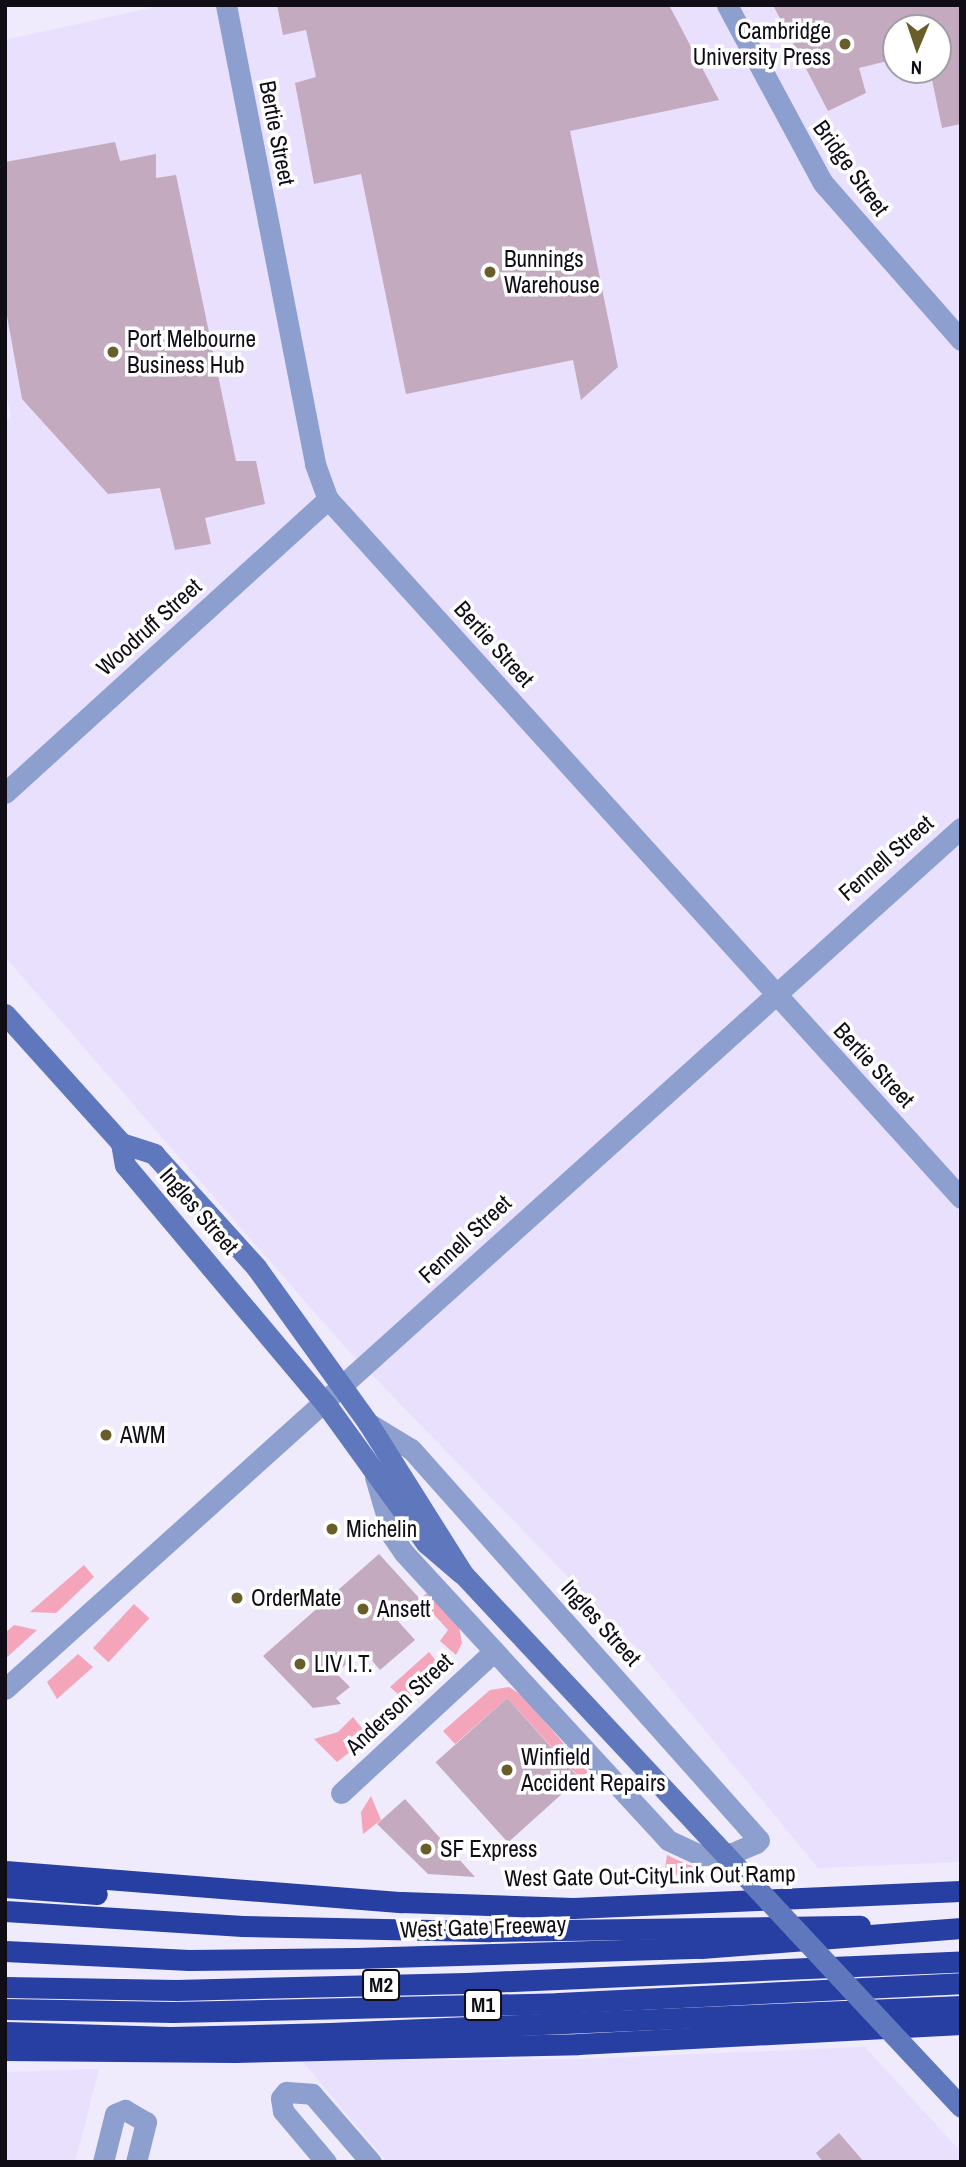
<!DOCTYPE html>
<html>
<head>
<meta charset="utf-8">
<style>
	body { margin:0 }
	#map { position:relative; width:966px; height:2167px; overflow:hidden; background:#efeafc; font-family:"Archivo Narrow",sans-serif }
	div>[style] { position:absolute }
	.built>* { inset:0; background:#e9e0fd }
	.green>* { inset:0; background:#f4a5b9; transform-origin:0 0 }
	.building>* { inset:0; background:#c3aabf; transform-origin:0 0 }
	.street>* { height:21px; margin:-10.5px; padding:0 10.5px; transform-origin:10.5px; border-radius:10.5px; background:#8d9fcf }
	.secondary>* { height:21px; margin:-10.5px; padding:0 10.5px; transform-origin:10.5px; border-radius:10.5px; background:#5f77bd }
	.highway>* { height:21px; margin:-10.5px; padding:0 10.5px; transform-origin:10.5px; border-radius:10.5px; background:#273ea2 }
	.secondary-bridge>* { height:21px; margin:-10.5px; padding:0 10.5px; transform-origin:10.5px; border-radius:10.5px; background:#5f77bd }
	.dots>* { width:19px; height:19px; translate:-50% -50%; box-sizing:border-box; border:4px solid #fff; border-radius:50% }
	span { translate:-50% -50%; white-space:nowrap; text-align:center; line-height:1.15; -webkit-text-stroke:7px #fff; paint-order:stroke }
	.shield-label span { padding:2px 5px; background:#fff; border:2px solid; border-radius:5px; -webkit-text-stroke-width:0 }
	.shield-label { font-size:21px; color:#100d16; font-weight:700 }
	.poi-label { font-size:23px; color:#100d16 }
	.right { translate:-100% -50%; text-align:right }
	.left { translate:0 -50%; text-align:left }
	.street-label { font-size:23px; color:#100d16 }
	.frame { position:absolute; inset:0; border:7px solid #100d16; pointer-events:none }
	.north { position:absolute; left:882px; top:14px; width:70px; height:70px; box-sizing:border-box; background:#fff; border:2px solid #9f9ea2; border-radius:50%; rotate:182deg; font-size:19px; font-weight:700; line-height:28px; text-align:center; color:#100d16 }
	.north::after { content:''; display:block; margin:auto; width:24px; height:32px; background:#695e2a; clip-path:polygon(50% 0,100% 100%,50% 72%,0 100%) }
</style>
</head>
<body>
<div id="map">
	<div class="built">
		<div style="clip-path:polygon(evenodd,164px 5px,961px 5px,961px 1862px,818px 1868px,637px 1648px,343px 1345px,5px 957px,5px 424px,11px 417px,5px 388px,5px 40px,164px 5px,896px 28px,938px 28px,938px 70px,896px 70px,896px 28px)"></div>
		<div style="clip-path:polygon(865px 2047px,961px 2152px,961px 2162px,387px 2162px,302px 2061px,576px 2059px)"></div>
		<div style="clip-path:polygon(99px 2069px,75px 2162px,5px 2162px,5px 2072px)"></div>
	</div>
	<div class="green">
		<div style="clip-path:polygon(84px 1565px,94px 1577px,56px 1613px,30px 1612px)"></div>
		<div style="clip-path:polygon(428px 1592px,459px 1627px,462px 1643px,456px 1655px,440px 1641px,448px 1630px,420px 1599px)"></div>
		<div style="left:134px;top:1604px;width:21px;height:60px;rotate:43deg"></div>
		<div style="clip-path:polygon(14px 1625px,37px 1630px,5px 1659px,5px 1633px)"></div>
		<div style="clip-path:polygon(429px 1652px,443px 1670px,406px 1701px,390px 1687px)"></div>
		<div style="clip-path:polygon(78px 1654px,93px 1667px,57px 1699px,47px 1682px)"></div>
		<div style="clip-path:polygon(509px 1687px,523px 1696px,588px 1772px,580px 1778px,507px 1698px,455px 1744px,443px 1731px,490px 1690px)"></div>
		<div style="clip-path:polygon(353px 1717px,369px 1737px,337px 1762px,314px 1739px,338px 1732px)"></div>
		<div style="clip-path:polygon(371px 1796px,381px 1820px,363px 1834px,361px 1812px)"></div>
		<div style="clip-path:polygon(667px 1855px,688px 1865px,718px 1871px,664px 1876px)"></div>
	</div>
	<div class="building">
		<div style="clip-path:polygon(277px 5px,669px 5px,719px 100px,570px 131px,618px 367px,581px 400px,573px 360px,406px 394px,361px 174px,314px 184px,295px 83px,316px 77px,306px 30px,283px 35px)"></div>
		<div style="clip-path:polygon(773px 5px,961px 5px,961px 124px,942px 128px,930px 70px,938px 70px,938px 28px,896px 28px,896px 59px,859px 68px,866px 93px,828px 111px)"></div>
		<div style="clip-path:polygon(115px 142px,120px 161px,156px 154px,156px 178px,176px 175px,236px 461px,256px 461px,265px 504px,205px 518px,211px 544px,175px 550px,160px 488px,108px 494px,22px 399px,5px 305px,5px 162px)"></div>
		<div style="clip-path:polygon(379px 1554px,420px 1599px,397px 1620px,415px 1640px,380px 1670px,363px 1650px,336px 1673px,350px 1687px,336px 1698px,341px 1704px,313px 1708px,263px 1656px)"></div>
		<div style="left:507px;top:1698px;width:108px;height:96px;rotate:48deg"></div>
		<div style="clip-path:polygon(405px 1799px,475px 1877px,428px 1874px,377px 1824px)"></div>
		<div style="clip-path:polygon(839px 2133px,864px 2162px,823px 2162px,816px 2153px)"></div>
	</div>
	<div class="street">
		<div style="left:226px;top:5px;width:468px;rotate:79deg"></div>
		<div style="left:315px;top:464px;width:37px;rotate:70deg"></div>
		<div style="left:328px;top:499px;width:943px;rotate:47.84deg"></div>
		<div style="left:727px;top:5px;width:202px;rotate:61.7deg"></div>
		<div style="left:823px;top:183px;width:209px;rotate:48.7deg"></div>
		<div style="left:5px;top:793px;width:437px;rotate:-42.3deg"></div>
		<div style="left:368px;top:1423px;width:50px;rotate:31.2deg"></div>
		<div style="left:411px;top:1449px;width:523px;rotate:48.33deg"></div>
		<div style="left:759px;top:1840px;width:4px;rotate:135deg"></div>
		<div style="left:756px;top:1843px;width:26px;rotate:157deg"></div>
		<div style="left:732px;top:1853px;width:32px;rotate:176deg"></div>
		<div style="left:700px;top:1855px;width:35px;rotate:-155deg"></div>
		<div style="left:668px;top:1840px;width:390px;rotate:-132.6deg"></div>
		<div style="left:404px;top:1553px;width:22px;rotate:-124deg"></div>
		<div style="left:392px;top:1535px;width:60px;rotate:-106.3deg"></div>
		<div style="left:5px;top:1689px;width:1287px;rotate:-42.01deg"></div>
		<div style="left:341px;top:1793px;width:206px;rotate:-42.8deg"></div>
		<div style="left:103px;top:2162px;width:49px;rotate:-76deg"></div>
		<div style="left:115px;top:2114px;width:11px;rotate:-22deg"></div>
		<div style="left:125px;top:2110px;width:24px;rotate:30deg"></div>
		<div style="left:146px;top:2122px;width:41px;rotate:104deg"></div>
		<div style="left:326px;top:2162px;width:67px;rotate:-130.1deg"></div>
		<div style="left:283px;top:2111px;width:13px;rotate:-99deg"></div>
		<div style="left:281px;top:2098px;width:8px;rotate:-50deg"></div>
		<div style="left:286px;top:2092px;width:26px;rotate:4deg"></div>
		<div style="left:312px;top:2094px;width:90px;rotate:49.1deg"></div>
	</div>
	<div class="secondary">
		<div style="left:5px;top:1014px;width:173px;rotate:48deg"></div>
		<div style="left:121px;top:1143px;width:35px;rotate:18deg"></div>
		<div style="left:154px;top:1154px;width:152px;rotate:47.9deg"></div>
		<div style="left:256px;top:1267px;width:192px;rotate:54.3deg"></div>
		<div style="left:368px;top:1423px;width:178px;rotate:57.8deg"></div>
		<div style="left:121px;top:1143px;width:22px;rotate:80deg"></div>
		<div style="left:125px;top:1165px;width:311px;rotate:50deg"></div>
		<div style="left:325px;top:1403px;width:173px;rotate:54.2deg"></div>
		<div style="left:426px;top:1543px;width:46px;rotate:40.6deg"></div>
	</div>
	<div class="highway">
		<div style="left:5px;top:1871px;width:398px;rotate:4.5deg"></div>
		<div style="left:402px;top:1902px;width:171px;rotate:2deg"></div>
		<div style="left:573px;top:1908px;width:388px;rotate:-2.5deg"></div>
		<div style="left:5px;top:1887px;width:92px;rotate:4.4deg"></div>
		<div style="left:5px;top:1911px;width:238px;rotate:3.6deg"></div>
		<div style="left:243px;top:1926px;width:247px;rotate:1.2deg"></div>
		<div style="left:490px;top:1931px;width:370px;rotate:-0.8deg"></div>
		<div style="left:5px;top:1951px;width:184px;rotate:2.8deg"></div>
		<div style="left:189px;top:1960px;width:167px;rotate:-0.7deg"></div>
		<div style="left:356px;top:1958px;width:345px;rotate:-1.7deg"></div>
		<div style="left:701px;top:1948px;width:261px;rotate:-4.4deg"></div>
		<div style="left:5px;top:1987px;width:171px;rotate:1deg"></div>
		<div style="left:176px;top:1990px;width:290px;rotate:-1.4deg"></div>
		<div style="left:466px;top:1983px;width:495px;rotate:-2.5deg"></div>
		<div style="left:5px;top:2009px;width:168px;rotate:1deg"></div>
		<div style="left:173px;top:2012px;width:385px;rotate:-1.3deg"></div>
		<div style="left:558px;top:2003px;width:403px;rotate:-2.8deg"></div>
		<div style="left:5px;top:2032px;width:165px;rotate:1.7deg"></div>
		<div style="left:170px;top:2037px;width:160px;rotate:-1.4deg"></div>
		<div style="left:330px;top:2033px;width:632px;rotate:-2.45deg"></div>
		<div style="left:5px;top:2050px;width:230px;rotate:0.5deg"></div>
		<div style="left:235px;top:2052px;width:343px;rotate:-1.3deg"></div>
		<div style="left:578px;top:2044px;width:384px;rotate:-3deg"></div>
	</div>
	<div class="secondary-bridge">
		<div style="left:463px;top:1574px;width:729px;rotate:46.94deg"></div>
	</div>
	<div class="dots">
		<div style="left:845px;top:44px;background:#695e2a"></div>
		<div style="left:490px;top:272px;background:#695e2a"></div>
		<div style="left:113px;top:352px;background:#695e2a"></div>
		<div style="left:106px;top:1435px;background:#695e2a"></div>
		<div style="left:332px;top:1529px;background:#695e2a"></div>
		<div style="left:237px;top:1598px;background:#695e2a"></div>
		<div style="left:363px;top:1609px;background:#695e2a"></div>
		<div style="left:300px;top:1664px;background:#695e2a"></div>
		<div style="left:507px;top:1770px;background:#695e2a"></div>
		<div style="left:426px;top:1849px;background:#695e2a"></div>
	</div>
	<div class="shield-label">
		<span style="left:381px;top:1985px">M2</span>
		<span style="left:483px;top:2005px">M1</span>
	</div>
	<div class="poi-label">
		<span class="right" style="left:831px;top:44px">Cambridge<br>University Press</span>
		<span class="left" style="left:504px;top:272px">Bunnings<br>Warehouse</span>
		<span class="left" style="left:127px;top:352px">Port Melbourne<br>Business Hub</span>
		<span class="left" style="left:120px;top:1435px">AWM</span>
		<span class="left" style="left:346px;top:1529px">Michelin</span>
		<span class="left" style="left:251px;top:1598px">OrderMate</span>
		<span class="left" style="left:377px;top:1609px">Ansett</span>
		<span class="left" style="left:314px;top:1664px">LIV I.T.</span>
		<span class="left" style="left:521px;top:1770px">Winfield<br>Accident Repairs</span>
		<span class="left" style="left:440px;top:1849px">SF Express</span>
	</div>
	<div class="street-label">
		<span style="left:277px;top:133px;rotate:79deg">Bertie Street</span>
		<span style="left:851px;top:168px;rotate:54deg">Bridge Street</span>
		<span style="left:149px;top:627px;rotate:-42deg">Woodruff Street</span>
		<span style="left:494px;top:644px;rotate:48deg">Bertie Street</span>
		<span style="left:886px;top:858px;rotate:-41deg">Fennell Street</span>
		<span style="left:874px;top:1065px;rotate:47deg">Bertie Street</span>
		<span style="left:199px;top:1211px;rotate:49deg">Ingles Street</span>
		<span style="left:465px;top:1239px;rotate:-43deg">Fennell Street</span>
		<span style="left:601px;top:1623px;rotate:48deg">Ingles Street</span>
		<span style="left:399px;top:1704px;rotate:-43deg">Anderson Street</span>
		<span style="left:650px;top:1876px;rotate:-1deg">West Gate Out-CityLink Out Ramp</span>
		<span style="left:483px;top:1927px;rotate:-2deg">West Gate Freeway</span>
	</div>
	<div class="frame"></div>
	<div class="north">N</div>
</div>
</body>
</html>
